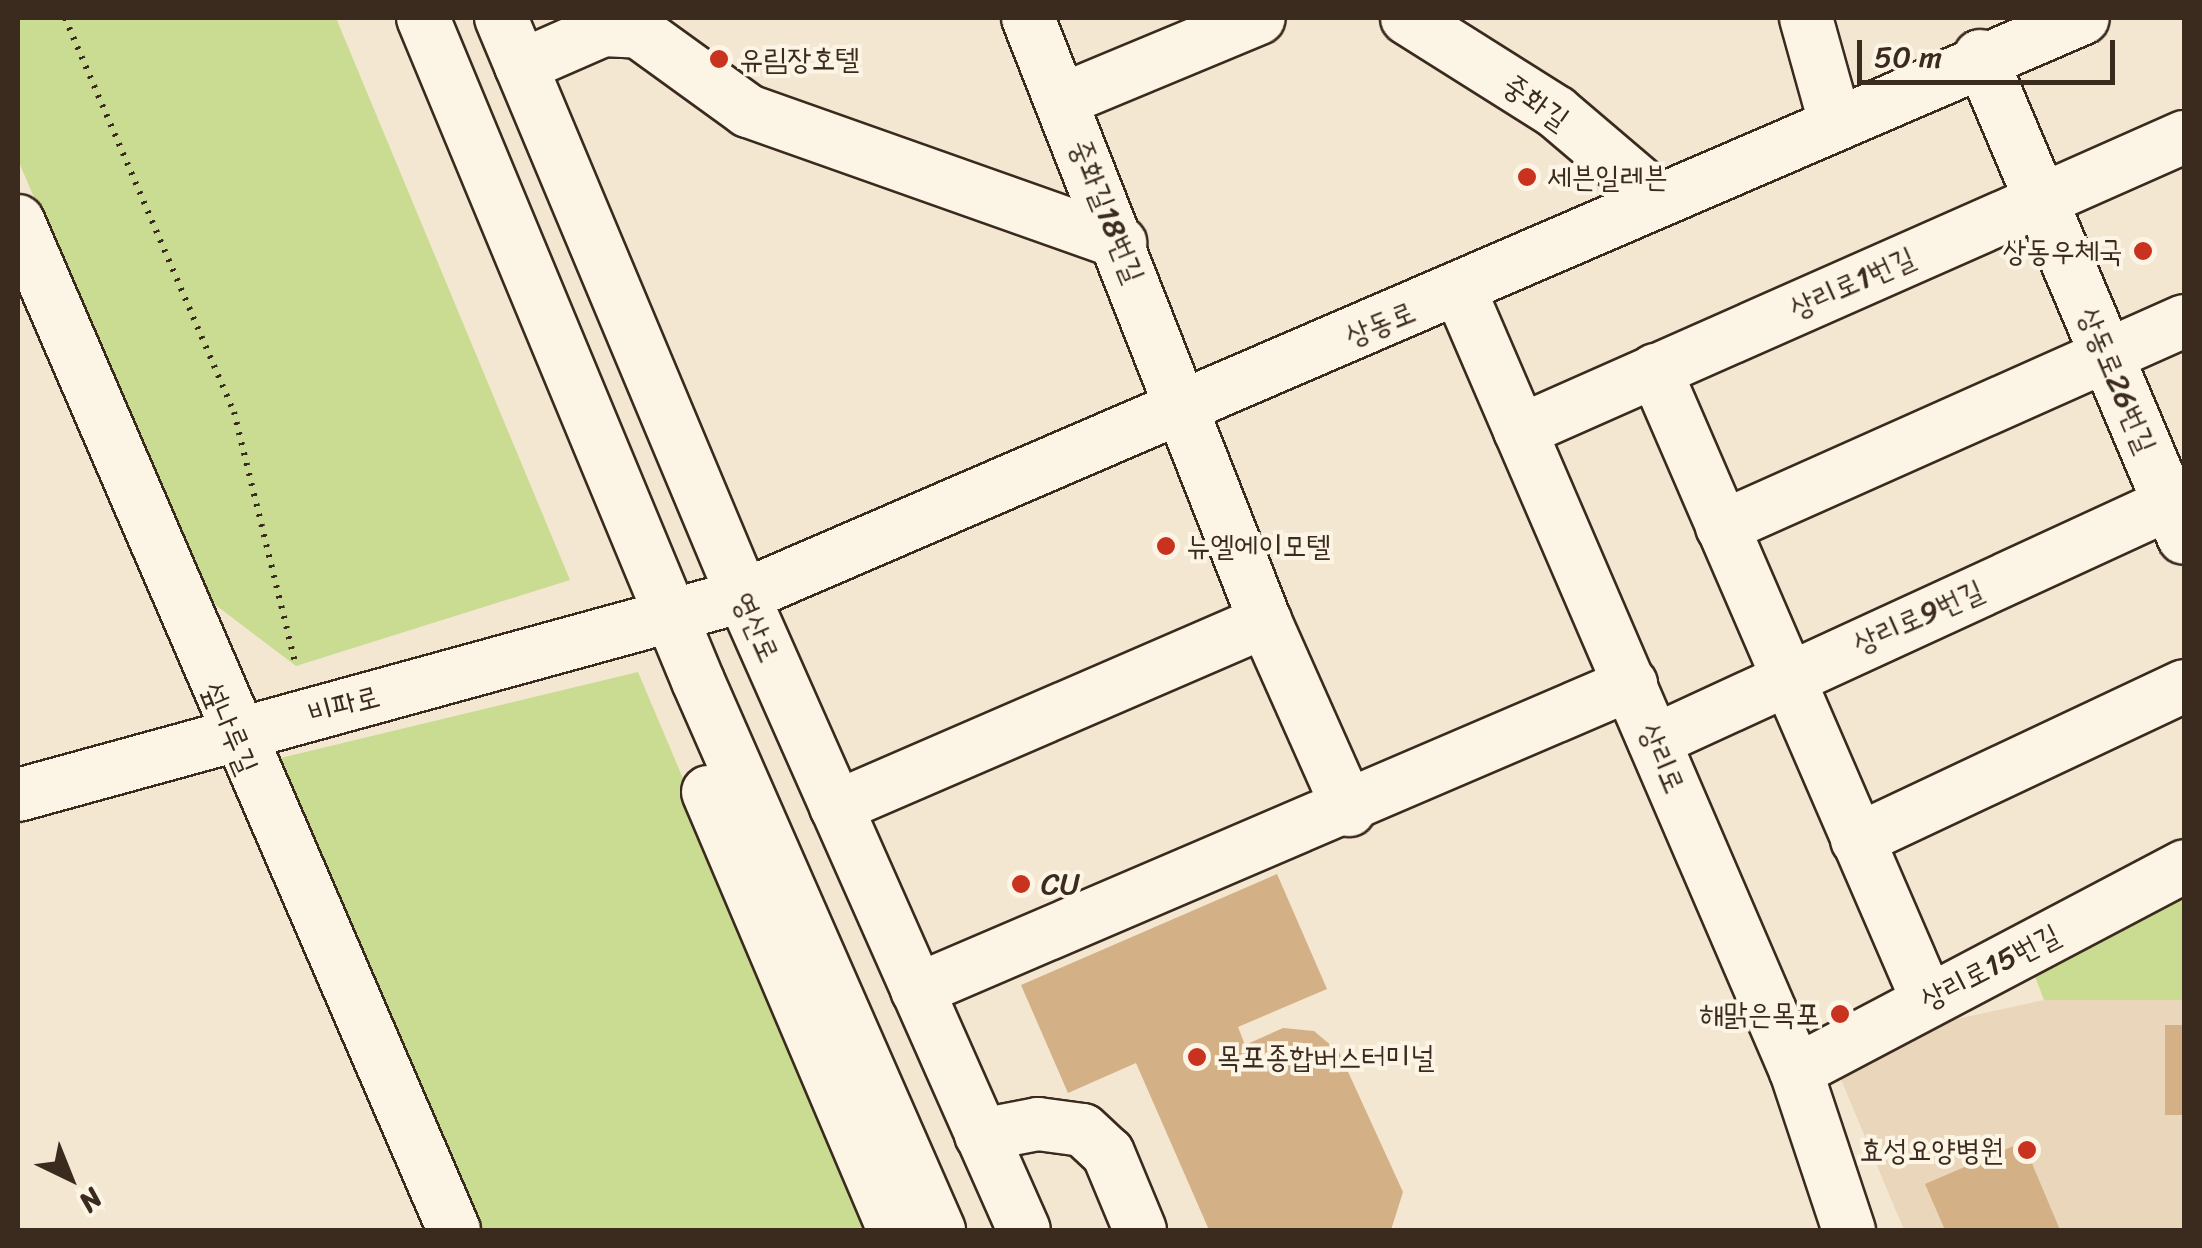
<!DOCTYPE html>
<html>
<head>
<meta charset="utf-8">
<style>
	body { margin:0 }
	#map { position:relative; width:2202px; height:1248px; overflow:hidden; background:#f4e7d2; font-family:Sriracha,"Poor Story",sans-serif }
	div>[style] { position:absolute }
	.built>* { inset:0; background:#ead6bb }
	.green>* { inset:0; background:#c9dc91 }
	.building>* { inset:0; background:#d3b086; transform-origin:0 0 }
	.path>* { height:6px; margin-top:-3px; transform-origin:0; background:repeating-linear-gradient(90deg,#3b2a1e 0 2.5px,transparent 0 10.5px) }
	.roads { filter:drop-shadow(2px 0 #3b2a1e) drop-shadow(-2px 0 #3b2a1e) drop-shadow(0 2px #3b2a1e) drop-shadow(0 -2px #3b2a1e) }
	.minor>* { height:52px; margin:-26px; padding:0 26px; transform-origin:26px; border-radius:26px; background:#fcf5e5 }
	.dots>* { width:28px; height:28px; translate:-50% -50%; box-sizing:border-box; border:5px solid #fcf5e5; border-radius:50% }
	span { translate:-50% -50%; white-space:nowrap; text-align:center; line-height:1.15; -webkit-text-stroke:8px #fcf5e5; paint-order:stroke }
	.poi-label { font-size:30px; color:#3b2a1e }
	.left { translate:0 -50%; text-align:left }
	.right { translate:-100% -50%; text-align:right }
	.street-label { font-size:30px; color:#3b2a1e }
	.frame { position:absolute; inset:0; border:20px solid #3b2a1e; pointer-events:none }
	.north { position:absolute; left:20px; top:1128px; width:100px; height:100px; -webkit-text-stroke:8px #fcf5e5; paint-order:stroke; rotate:137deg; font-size:28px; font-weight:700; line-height:40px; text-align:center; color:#3b2a1e }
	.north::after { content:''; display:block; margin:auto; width:35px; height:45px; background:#3b2a1e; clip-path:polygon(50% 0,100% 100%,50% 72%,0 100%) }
	.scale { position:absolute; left:1857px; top:40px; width:258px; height:45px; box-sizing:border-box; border:5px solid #3b2a1e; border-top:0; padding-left:12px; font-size:30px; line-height:35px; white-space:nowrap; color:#3b2a1e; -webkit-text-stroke:8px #fcf5e5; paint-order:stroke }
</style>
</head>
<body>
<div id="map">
	<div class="built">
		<div style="clip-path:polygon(2044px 1000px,2184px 1000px,2184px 1230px,1904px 1230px,1837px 1070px,1915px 1028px)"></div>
	</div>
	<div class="green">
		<div style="clip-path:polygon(18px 18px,336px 18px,570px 580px,296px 666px,205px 597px,18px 160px)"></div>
		<div style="clip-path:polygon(638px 672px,874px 1230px,475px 1230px,268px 761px)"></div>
		<div style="clip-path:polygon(2184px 888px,2184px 1000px,2044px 1000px,2032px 969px)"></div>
	</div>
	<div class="building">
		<div style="clip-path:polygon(1277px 874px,1327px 989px,1238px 1027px,1245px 1045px,1283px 1028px,1314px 1031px,1339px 1052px,1403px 1192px,1391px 1230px,1209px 1230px,1136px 1063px,1068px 1093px,1021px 985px)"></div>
		<div style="left:2165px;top:1025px;width:19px;height:90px"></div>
		<div style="clip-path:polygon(2023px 1142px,2060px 1230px,1945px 1230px,1925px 1184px)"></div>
	</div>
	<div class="path">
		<div style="left:65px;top:18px;width:429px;rotate:66.8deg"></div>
		<div style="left:234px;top:412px;width:261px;rotate:76.3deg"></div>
	</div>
	<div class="roads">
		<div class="minor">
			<div style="left:423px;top:18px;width:718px;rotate:67.47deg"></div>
			<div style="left:698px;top:681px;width:600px;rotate:66.3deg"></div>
			<div style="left:501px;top:18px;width:627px;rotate:67.28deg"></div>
			<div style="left:743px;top:596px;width:693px;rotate:66.1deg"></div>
			<div style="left:1028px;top:18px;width:648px;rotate:68.54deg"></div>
			<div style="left:1265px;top:621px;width:207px;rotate:66deg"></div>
			<div style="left:1407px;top:18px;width:176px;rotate:32.2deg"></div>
			<div style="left:1556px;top:112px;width:133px;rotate:40.4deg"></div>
			<div style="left:1806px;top:18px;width:104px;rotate:74.4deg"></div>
			<div style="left:1980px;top:56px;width:523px;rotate:67.06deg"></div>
			<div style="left:521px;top:66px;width:90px;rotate:-23.7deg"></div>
			<div style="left:603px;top:30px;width:36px;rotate:3deg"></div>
			<div style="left:639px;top:32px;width:135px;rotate:35.9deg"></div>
			<div style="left:748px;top:111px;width:395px;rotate:19.5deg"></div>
			<div style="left:1062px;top:100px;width:213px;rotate:-22.6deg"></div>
			<div style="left:18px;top:221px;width:1099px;rotate:66.63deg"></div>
			<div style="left:1460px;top:291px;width:849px;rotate:66.7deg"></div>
			<div style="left:1796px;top:1071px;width:168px;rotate:71.6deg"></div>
			<div style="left:1655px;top:370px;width:685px;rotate:66.61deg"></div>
			<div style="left:1520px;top:431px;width:726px;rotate:-23.88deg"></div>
			<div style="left:1722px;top:527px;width:506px;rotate:-24.03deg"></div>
			<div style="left:1654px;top:741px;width:583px;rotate:-24.72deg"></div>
			<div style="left:708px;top:792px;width:476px;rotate:67deg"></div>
			<div style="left:18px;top:795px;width:752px;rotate:-15.35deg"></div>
			<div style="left:743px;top:596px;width:1459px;rotate:-23.33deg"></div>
			<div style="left:836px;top:807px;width:468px;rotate:-23.4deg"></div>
			<div style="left:1857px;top:840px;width:361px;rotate:-25.2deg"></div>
			<div style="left:917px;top:990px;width:777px;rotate:-23.2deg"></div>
			<div style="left:1796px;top:1071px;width:439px;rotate:-27.8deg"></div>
			<div style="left:981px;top:1135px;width:58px;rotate:-10.9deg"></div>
			<div style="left:1038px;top:1124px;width:45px;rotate:7.6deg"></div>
			<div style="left:1083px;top:1130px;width:34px;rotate:43deg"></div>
			<div style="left:1108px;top:1153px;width:83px;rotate:67.4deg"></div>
		</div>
	</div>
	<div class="dots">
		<div style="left:719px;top:59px;background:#c8321e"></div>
		<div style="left:1527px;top:177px;background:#c8321e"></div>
		<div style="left:2143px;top:251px;background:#c8321e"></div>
		<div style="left:1166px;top:546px;background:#c8321e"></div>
		<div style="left:1021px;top:884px;background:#c8321e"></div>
		<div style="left:1840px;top:1014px;background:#c8321e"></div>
		<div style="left:1197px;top:1057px;background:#c8321e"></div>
		<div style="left:2027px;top:1150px;background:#c8321e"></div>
	</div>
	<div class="poi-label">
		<span class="left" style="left:739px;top:59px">유림장호텔</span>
		<span class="left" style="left:1547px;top:177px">세븐일레븐</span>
		<span class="right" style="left:2123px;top:251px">상동우체국</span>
		<span class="left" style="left:1186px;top:546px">뉴엘에이모텔</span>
		<span class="left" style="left:1041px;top:884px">CU</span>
		<span class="right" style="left:1820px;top:1014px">해맑은목포</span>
		<span class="left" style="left:1217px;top:1057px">목포종합버스터미널</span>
		<span class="right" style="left:2004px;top:1150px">효성요양병원</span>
	</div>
	<div class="street-label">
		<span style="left:1536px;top:102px;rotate:35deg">중화길</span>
		<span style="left:1107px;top:211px;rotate:68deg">중화길18번길</span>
		<span style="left:1852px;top:283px;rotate:-24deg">상리로1번길</span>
		<span style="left:1380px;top:324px;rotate:-22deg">상동로</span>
		<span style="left:2117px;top:380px;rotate:67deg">상동로26번길</span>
		<span style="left:1918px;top:617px;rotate:-24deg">상리로9번길</span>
		<span style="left:756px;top:627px;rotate:66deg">영산로</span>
		<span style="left:344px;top:705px;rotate:-15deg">비파로</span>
		<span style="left:230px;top:728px;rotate:67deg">섶나루길</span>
		<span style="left:1662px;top:758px;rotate:67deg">상리로</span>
		<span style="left:1990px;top:967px;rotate:-27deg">상리로15번길</span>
	</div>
	<div class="frame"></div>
	<div class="north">N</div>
	<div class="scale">50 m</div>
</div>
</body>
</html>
